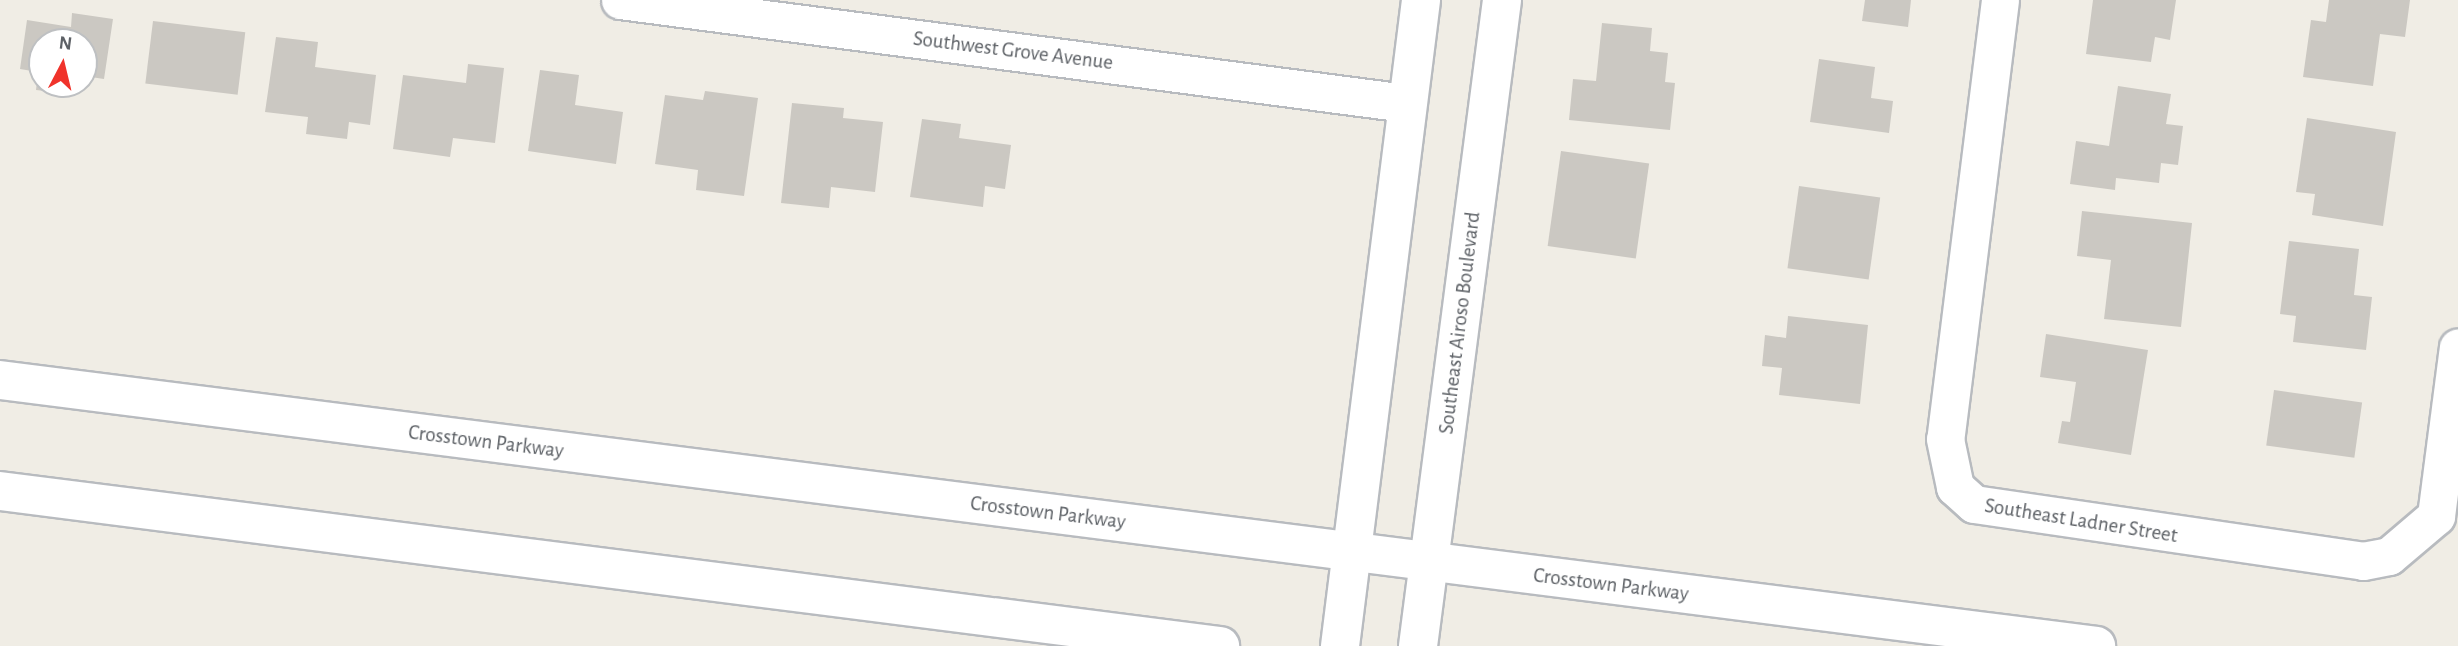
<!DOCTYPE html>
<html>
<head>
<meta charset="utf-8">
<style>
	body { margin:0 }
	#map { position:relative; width:2458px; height:646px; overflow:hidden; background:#f0ede5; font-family:"Alegreya Sans",sans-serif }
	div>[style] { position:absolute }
	.building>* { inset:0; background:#cbc8c2; transform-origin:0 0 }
	.roads { filter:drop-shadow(2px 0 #b8bbbf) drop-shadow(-2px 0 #b8bbbf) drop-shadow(0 2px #b8bbbf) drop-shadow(0 -2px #b8bbbf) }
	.street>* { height:37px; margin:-18.5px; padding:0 18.5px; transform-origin:18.5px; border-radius:18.5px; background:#fff }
	.secondary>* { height:38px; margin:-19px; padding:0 19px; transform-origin:19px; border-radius:19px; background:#fff }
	span { translate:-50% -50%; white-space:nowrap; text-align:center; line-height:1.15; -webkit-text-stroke:5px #fff; paint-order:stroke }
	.street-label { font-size:21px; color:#5d6166 }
	.north { position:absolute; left:28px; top:28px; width:70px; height:70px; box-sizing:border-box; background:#fff; border:2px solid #bec0c2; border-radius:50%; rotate:7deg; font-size:19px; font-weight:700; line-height:28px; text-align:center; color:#5d6166 }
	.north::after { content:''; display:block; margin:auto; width:24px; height:32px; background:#f0332b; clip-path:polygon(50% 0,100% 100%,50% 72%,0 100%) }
</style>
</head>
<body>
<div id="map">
	<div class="building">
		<div style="clip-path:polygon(1865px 0,1911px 0,1908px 27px,1862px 21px)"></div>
		<div style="clip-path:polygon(2093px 0,2176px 0,2170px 40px,2155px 37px,2151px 62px,2086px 54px)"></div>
		<div style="clip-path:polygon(2329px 0,2410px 0,2405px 37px,2380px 34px,2373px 86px,2303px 77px,2311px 20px,2326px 22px)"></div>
		<div style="clip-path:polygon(72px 13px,113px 19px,104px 79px,84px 76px,84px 42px,42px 42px,42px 84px,55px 84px,54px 92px,36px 90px,38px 72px,20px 69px,27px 20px,71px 27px)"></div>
		<div style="left:153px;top:21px;width:93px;height:63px;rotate:7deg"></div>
		<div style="clip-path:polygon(1602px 23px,1652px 28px,1650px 51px,1668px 53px,1665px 82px,1675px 83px,1670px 130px,1569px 120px,1573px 79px,1596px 81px)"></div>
		<div style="clip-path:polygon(276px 37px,318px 42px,315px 67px,376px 75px,370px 125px,349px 122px,347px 139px,306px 134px,308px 117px,265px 112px)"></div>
		<div style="clip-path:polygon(1819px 59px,1875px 67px,1871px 98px,1893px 101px,1889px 133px,1810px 122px)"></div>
		<div style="clip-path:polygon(468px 64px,504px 68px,495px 143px,453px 138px,450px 157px,393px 149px,403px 75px,466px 83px)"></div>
		<div style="clip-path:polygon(540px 70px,579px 75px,575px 105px,623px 112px,616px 164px,528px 151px)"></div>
		<div style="clip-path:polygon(2118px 86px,2171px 94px,2166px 124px,2183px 126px,2178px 165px,2161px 163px,2159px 183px,2116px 178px,2115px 190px,2070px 184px,2076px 141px,2109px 146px)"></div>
		<div style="clip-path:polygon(705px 91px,758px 98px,744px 196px,696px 190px,698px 170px,655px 164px,665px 95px,703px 100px)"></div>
		<div style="clip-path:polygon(792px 103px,844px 108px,843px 118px,883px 122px,875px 192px,831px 187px,829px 208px,781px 203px)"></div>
		<div style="clip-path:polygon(2307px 118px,2396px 132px,2383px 226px,2312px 215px,2315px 194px,2296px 192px)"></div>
		<div style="clip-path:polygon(922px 119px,961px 124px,959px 138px,1011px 145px,1005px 189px,985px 186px,983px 207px,910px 197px)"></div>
		<div style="left:1561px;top:151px;width:89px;height:96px;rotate:8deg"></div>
		<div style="left:1799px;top:186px;width:82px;height:83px;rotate:8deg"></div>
		<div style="clip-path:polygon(2082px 211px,2192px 223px,2181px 327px,2104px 319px,2111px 260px,2077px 256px)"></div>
		<div style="clip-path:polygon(2289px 241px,2359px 249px,2354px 295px,2372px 297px,2366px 350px,2293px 342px,2296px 316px,2280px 314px)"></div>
		<div style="clip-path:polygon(1788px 316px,1868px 325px,1860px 404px,1779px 395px,1782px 368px,1762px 366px,1765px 335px,1786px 338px)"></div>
		<div style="clip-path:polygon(2046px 334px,2148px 350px,2131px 455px,2058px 443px,2062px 421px,2070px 422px,2076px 382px,2040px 377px)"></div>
		<div style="left:2274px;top:390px;width:89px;height:56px;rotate:8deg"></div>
	</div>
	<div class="roads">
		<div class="street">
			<div style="left:620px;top:0;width:793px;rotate:7.47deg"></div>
			<div style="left:2000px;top:0;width:442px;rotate:97.1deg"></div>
			<div style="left:1945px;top:439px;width:49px;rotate:78.2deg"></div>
			<div style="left:1955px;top:487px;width:25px;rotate:42deg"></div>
			<div style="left:1974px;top:504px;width:393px;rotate:8.3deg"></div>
			<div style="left:2363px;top:561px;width:26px;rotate:-11deg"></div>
			<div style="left:2389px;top:556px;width:62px;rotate:-40.4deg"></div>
			<div style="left:2436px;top:516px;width:170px;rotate:-82.6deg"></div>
		</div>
		<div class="secondary">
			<div style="left:0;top:380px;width:2113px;rotate:7.23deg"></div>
			<div style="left:0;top:491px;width:1230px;rotate:7.24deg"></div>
			<div style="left:1340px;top:646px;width:651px;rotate:-82.85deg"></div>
			<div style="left:1418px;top:646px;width:651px;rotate:-82.59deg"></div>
		</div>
	</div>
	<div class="street-label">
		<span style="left:1013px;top:51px;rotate:7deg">Southwest Grove Avenue</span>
		<span style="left:1460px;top:323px;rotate:-83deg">Southeast Airoso Boulevard</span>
		<span style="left:486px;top:442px;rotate:7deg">Crosstown Parkway</span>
		<span style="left:1048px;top:513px;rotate:7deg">Crosstown Parkway</span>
		<span style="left:2081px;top:521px;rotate:9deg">Southeast Ladner Street</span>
		<span style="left:1611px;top:585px;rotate:7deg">Crosstown Parkway</span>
	</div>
	<div class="north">N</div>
</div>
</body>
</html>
